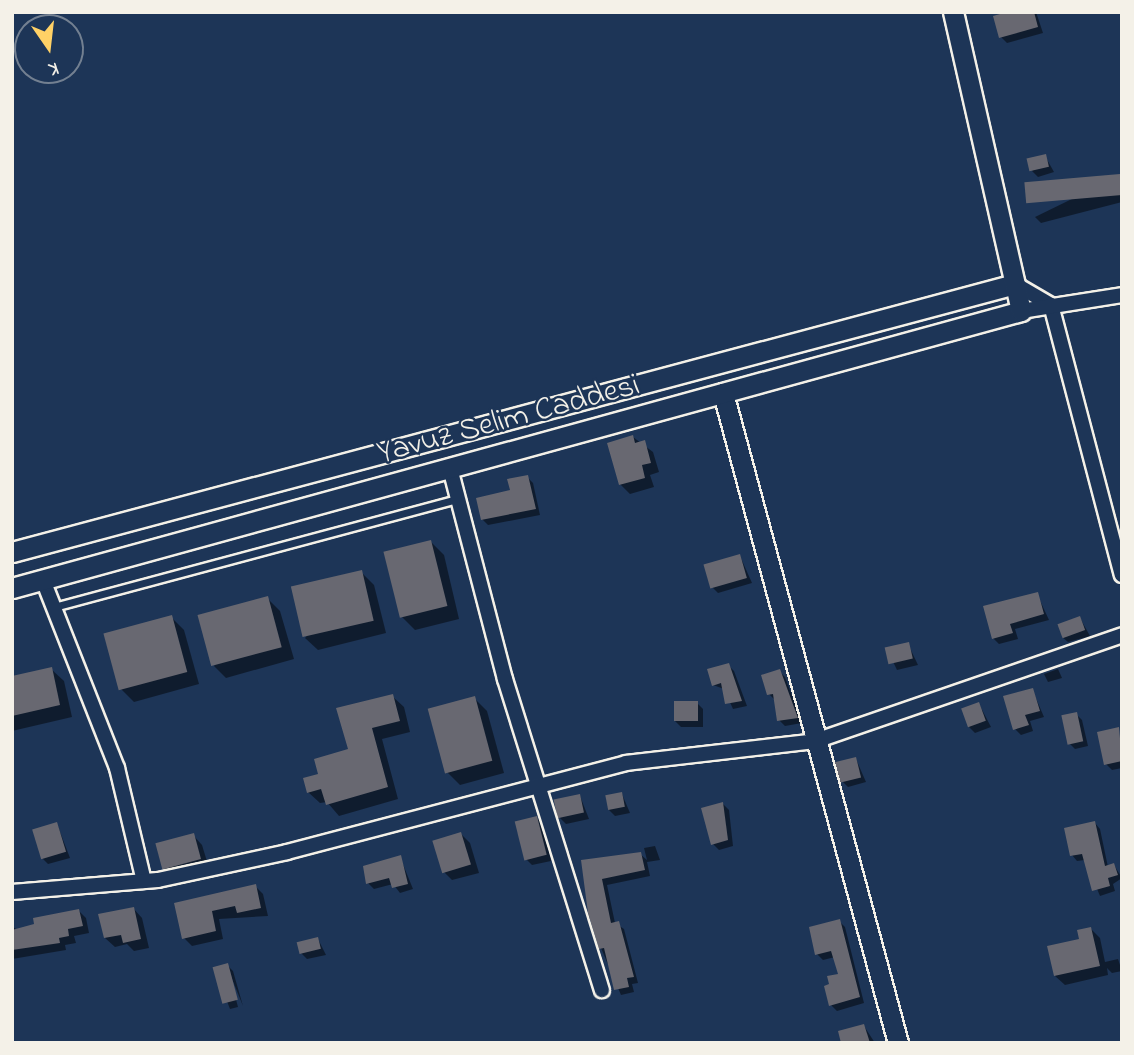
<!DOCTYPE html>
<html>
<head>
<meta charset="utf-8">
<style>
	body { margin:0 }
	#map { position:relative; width:1134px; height:1055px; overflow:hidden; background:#1d3557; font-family:"Indie Flower",sans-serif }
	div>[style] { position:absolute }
	.shadow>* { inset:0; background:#0007 }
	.building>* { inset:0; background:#686871; transform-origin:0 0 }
	.roads { filter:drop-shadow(2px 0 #f4f1e8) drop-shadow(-2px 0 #f4f1e8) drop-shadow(0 2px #f4f1e8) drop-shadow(0 -2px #f4f1e8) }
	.lane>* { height:7px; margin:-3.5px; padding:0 3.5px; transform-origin:3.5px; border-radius:3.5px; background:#1d3557 }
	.street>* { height:14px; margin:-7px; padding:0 7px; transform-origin:7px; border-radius:7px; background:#1d3557 }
	.secondary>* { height:19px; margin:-9.5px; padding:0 9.5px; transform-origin:9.5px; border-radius:9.5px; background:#1d3557 }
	span { translate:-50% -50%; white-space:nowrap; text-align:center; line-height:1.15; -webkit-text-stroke:5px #1d3557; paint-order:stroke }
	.street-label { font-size:32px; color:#f4f1e8 }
	.frame { position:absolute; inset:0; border:14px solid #f4f1e8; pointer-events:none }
	.north { position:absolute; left:14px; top:14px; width:70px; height:70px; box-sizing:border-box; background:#1d3557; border:2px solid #738091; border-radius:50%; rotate:166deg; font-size:19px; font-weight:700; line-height:28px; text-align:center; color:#f4f1e8 }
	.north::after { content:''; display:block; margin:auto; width:24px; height:32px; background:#ffd166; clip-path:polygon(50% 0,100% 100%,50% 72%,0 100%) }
</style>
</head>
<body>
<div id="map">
	<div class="shadow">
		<div style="clip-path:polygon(1003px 12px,1036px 12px,1043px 33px,1007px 43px,1001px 37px)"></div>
		<div style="clip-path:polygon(1045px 156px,1054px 172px,1038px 177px,1032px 171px)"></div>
		<div style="clip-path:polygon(1119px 176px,1122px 202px,1041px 223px,1035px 217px)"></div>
		<div style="clip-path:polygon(633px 437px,653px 452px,659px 472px,650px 475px,654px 487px,630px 494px,620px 484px)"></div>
		<div style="clip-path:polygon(527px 477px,533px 483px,540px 515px,488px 525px,482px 519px)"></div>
		<div style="clip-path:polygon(431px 542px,444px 555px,459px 619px,415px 630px,402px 617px)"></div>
		<div style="clip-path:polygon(740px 556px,752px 583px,718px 593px,712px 587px)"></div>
		<div style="clip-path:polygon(361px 572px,374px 585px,386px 633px,318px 650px,305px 638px)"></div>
		<div style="clip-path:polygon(1037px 594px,1049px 620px,1015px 629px,1018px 639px,999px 644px,993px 638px)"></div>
		<div style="clip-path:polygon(267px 598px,280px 611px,294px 659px,226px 678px,214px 666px)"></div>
		<div style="clip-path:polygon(171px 617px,184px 630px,199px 684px,134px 702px,121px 689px)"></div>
		<div style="clip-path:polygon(1080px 618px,1090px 636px,1068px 642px,1062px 637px)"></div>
		<div style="clip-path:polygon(908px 644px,918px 665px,897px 670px,887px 649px)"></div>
		<div style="clip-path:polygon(728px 665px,734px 671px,747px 706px,733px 709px,724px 689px,713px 685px)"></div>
		<div style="clip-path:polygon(51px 669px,64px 681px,72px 717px,12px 731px,12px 678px)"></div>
		<div style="clip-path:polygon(1058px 669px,1062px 678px,1048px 682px,1044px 674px)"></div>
		<div style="clip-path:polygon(779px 671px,785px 677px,802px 723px,785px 726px,779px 720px,776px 701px,769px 694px)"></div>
		<div style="clip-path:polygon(1032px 689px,1044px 717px,1030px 721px,1033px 731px,1021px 735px,1015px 729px)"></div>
		<div style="clip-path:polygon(392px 696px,404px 707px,410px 732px,382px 739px,398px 799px,339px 816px,327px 802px,320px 803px,308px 792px,351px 751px)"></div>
		<div style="clip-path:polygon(474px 698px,487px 711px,504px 773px,460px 785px,447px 772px)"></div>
		<div style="clip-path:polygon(697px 703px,703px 709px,703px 727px,681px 727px,675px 721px)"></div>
		<div style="clip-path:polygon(979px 704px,991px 727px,975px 733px,969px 727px)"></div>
		<div style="clip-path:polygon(1076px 714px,1082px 720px,1088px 746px,1075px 749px,1069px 743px)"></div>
		<div style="clip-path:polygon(1118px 729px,1122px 768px,1112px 770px,1106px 764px)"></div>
		<div style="clip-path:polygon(856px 759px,866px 782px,848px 787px,842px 781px)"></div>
		<div style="clip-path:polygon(622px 794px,630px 813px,615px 816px,609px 810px)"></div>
		<div style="clip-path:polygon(580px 796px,589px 819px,566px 824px,560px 818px)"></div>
		<div style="clip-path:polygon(723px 804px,729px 810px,733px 846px,719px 850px,713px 844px)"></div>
		<div style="clip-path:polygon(537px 818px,543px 824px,551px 861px,532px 865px,526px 859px)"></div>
		<div style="clip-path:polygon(1095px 823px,1100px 829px,1108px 867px,1114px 865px,1122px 878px,1113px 884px,1115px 891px,1100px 896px,1085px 860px,1077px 861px,1072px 855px)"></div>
		<div style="clip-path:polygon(57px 824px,70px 858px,48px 864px,42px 858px)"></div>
		<div style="clip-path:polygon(461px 834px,470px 843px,479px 873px,452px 880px,443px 871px)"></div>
		<div style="clip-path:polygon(193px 835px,202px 845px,209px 868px,174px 878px,164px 868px)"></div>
		<div style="clip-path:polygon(655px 846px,660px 860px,647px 862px,650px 876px,607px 885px,615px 923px,624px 929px,638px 983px,632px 984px,634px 992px,621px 995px,601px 948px,583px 861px,640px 854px,647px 860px,644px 848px)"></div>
		<div style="clip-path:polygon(400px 857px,413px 889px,400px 893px,393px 884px,374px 889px,368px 883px)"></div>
		<div style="clip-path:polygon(255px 886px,263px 894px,268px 916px,219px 919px,223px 939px,192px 946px,184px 938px,176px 904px)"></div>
		<div style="clip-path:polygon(133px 908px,142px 918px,149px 948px,134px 951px,127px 944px,115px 947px,105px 938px)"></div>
		<div style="clip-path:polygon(79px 911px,86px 918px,89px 933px,74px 936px,76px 943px,65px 945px,66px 950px,12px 959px,12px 926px,17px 930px)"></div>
		<div style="clip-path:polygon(839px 921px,845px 927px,864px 1003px,837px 1011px,831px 1005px,840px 975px,835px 957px,823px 960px,817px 954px)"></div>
		<div style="clip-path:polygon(1091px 929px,1100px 938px,1105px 962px,1118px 959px,1122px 971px,1112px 973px,1107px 968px,1108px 975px,1065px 985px,1055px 976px)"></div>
		<div style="clip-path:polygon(318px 939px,326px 955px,307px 959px,301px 953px)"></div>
		<div style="clip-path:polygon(227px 965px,233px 971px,243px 1006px,228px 969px,238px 1007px,230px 1009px,214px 968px)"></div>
		<div style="clip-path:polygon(864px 1026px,875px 1043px,838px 1043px,843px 1041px)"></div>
	</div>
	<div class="building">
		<div style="clip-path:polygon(1007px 12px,1034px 12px,1038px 27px,999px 38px,993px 16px)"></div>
		<div style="left:1046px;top:154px;width:13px;height:20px;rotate:77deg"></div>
		<div style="left:1120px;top:174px;width:21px;height:96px;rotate:85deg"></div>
		<div style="clip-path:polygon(633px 435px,635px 443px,645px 440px,651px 463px,642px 465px,645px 478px,619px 485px,607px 443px)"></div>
		<div style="clip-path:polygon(528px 475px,536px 509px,481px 520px,476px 498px,510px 490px,507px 479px)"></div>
		<div style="left:431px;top:540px;width:68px;height:49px;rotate:76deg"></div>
		<div style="left:740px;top:554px;width:25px;height:38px;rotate:74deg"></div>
		<div style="left:362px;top:570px;width:52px;height:73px;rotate:77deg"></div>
		<div style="clip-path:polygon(1038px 592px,1044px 614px,1010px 624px,1013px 633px,992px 639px,983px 606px)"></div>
		<div style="left:268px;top:596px;width:53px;height:73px;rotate:75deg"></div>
		<div style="left:172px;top:615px;width:59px;height:71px;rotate:75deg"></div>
		<div style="left:1080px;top:616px;width:15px;height:24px;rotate:70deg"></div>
		<div style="left:909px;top:642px;width:17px;height:25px;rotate:77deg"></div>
		<div style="clip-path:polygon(729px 663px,742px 701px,725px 704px,721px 683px,712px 686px,707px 669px)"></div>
		<div style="clip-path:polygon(52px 667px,60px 705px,12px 716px,12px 676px)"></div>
		<div style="clip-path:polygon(780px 669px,798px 718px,777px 721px,773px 694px,767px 695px,761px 675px)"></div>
		<div style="clip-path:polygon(1033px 688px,1040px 711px,1025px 715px,1029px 725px,1013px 730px,1003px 696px)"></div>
		<div style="clip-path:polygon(393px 694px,400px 721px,372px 728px,388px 787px,326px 805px,321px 789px,307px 793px,303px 778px,318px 774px,314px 759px,348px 749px,336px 708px)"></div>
		<div style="left:475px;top:696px;width:67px;height:49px;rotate:75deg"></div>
		<div style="left:674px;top:701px;width:24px;height:20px"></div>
		<div style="left:979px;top:702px;width:20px;height:19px;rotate:70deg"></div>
		<div style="left:1077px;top:712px;width:30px;height:16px;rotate:78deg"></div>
		<div style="clip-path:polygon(1119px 727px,1122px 761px,1104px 765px,1097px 732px)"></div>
		<div style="left:856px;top:757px;width:21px;height:22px;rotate:76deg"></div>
		<div style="left:622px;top:792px;width:15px;height:17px;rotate:79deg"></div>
		<div style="left:580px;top:794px;width:19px;height:27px;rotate:78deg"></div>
		<div style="clip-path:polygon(723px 802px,728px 840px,711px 845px,701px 808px)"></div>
		<div style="left:537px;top:816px;width:40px;height:23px;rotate:76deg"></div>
		<div style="clip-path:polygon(1095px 821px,1105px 866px,1114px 863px,1118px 875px,1108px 878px,1110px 886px,1092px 891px,1082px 854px,1070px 856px,1064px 828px)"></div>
		<div style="left:57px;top:822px;width:31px;height:26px;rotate:73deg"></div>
		<div style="left:461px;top:832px;width:34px;height:30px;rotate:73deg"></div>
		<div style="left:194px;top:833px;width:27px;height:40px;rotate:75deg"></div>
		<div style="clip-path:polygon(641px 852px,645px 870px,602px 879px,611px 923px,619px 921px,634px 977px,627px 978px,629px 987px,614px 990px,604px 948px,599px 949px,588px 913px,581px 860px)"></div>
		<div style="clip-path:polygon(401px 855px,408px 884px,392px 888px,389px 878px,366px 884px,363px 866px)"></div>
		<div style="clip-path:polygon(256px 884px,261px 908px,237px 913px,235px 906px,212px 911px,216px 931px,182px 939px,174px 903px)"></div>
		<div style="clip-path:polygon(134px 907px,141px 939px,123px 943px,121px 935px,104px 938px,98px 914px)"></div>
		<div style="clip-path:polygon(79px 909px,83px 926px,68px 929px,69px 936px,59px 938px,60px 943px,12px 950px,12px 930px,34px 924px,33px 918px)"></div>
		<div style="clip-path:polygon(840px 919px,860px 997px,829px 1006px,824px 986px,829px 984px,827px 976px,838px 974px,831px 951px,815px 955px,809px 927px)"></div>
		<div style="clip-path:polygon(1091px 927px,1100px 966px,1054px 976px,1047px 946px,1079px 939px,1077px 930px)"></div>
		<div style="left:318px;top:937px;width:12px;height:22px;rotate:76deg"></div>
		<div style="left:228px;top:963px;width:38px;height:16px;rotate:75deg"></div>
		<div style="clip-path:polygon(864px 1024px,870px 1043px,841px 1043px,838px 1031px)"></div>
	</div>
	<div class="roads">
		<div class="lane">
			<div style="left:54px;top:607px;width:418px;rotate:-15deg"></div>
		</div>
		<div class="street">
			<div style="left:1015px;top:284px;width:42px;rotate:30.3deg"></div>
			<div style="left:1051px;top:305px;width:279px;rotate:75.3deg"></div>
			<div style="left:1021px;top:311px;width:102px;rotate:-9deg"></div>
			<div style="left:450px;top:468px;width:218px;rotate:75.4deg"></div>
			<div style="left:505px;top:679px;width:326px;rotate:72.7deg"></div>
			<div style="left:43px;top:580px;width:202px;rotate:68.5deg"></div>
			<div style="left:117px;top:768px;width:116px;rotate:76.6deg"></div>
			<div style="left:12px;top:892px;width:146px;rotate:-4.7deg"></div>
			<div style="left:158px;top:880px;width:132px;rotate:-12.2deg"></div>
			<div style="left:287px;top:852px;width:350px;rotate:-14.7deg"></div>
			<div style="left:626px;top:763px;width:190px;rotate:-6.6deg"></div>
			<div style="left:815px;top:741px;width:325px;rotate:-19deg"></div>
		</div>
		<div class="secondary">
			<div style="left:723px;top:393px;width:673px;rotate:74.93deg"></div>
			<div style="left:12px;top:552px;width:1038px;rotate:-14.96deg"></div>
			<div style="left:12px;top:588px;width:1046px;rotate:-15.35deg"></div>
			<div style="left:1021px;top:311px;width:307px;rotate:-102.8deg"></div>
		</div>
	</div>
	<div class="street-label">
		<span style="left:509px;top:421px;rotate:-15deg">Yavuz Selim Caddesi</span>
	</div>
	<div class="frame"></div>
	<div class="north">K</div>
</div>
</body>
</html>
